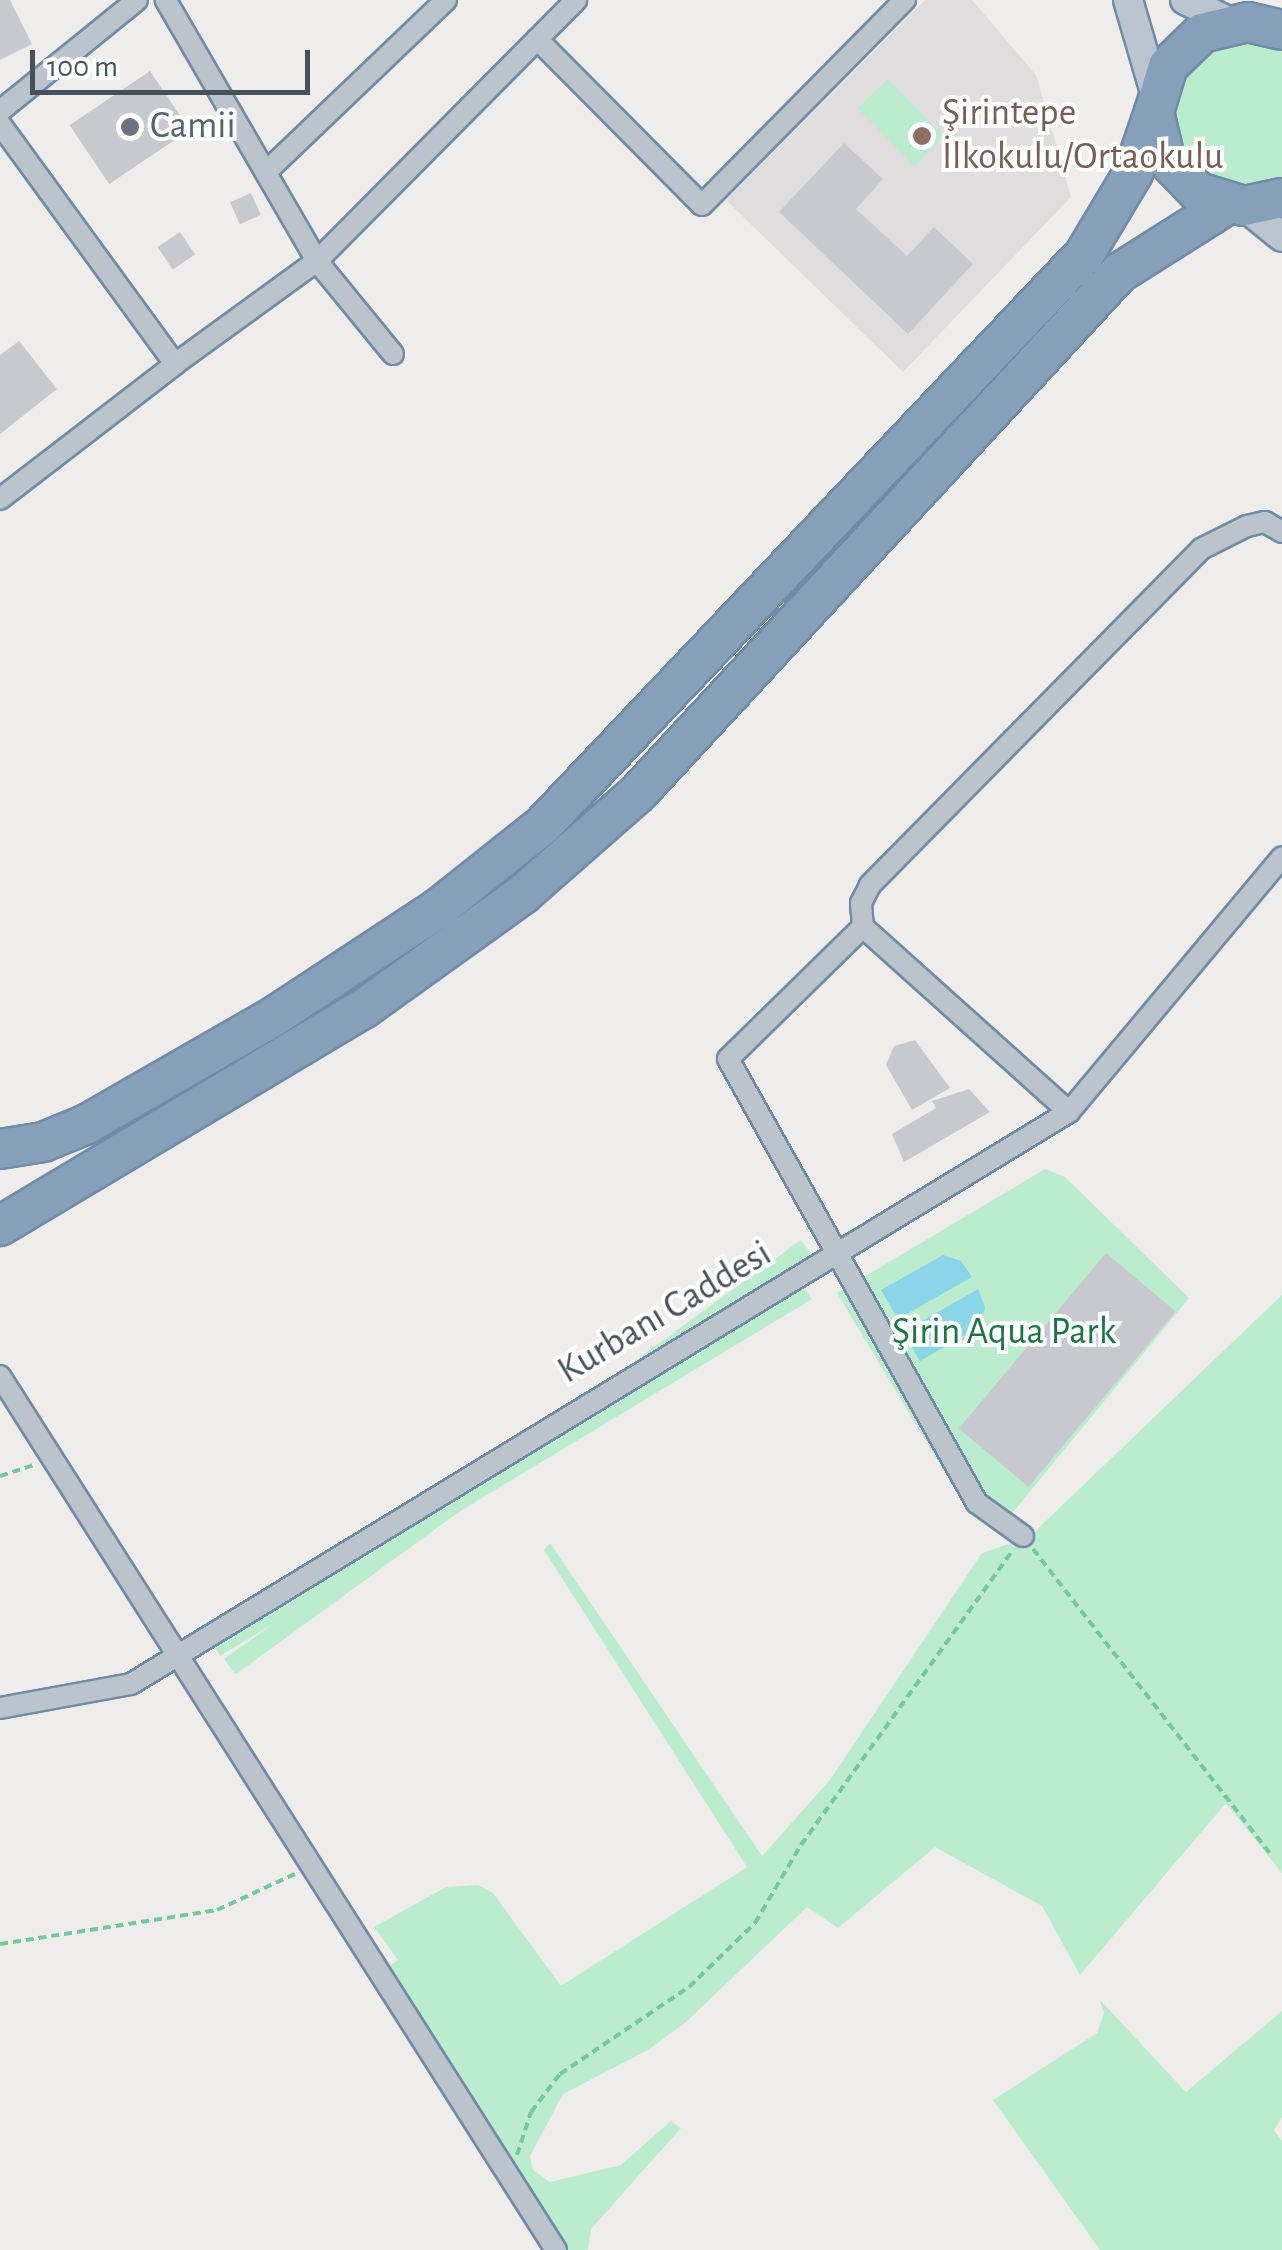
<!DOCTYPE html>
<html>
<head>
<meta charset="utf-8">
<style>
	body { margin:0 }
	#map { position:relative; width:1282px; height:2250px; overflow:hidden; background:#efecec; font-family:"Alegreya Sans",sans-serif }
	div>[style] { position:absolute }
	.education>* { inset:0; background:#e0ddde }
	.green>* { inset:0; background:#bcecce; transform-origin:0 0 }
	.water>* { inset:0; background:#8ad5e7 }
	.building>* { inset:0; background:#c7c9cf; transform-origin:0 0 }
	.path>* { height:4px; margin-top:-2px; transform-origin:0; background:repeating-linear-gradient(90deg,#75c89e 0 8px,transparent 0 13px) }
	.roads { filter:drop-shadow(2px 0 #718ba6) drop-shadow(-2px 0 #718ba6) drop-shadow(0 2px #718ba6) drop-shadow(0 -2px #718ba6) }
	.street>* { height:20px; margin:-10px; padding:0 10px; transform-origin:10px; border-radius:10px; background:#bbc4cb }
	.secondary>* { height:28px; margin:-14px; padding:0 14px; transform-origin:14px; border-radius:14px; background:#bbc5d0 }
	.highway>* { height:38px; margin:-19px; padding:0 19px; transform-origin:19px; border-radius:19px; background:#86a0ba }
	.dots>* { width:28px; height:28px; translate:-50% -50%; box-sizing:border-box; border:5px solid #fff; border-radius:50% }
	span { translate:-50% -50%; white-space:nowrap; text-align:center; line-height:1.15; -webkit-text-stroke:8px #fff; paint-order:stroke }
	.education-label { font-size:38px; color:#785e54 }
	.left { translate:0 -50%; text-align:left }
	.worship-label { font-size:38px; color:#5b616d }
	.street-label { font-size:38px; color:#465059 }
	.park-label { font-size:38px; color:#1a7647 }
	.scale { position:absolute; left:30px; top:50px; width:280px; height:45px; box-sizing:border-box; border:5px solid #465059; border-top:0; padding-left:12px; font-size:30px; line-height:35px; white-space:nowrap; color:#465059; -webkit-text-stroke:8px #fff; paint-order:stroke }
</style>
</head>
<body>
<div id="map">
	<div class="education">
		<div style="clip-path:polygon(925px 0,972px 0,1036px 75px,1071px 197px,903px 372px,726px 200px)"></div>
	</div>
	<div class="green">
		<div style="clip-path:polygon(1275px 39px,1282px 43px,1282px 185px,1244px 194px,1184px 164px,1168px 98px,1208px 44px)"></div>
		<div style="left:888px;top:79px;width:81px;height:42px;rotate:46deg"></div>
		<div style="clip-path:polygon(1045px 1169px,1065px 1177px,1189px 1298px,1000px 1528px,969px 1513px,837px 1293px)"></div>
		<div style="left:801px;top:1240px;width:19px;height:713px;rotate:54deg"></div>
		<div style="clip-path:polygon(802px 1284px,812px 1299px,220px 1656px,215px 1647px)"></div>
		<div style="clip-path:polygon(1282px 1295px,1282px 1873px,1226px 1803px,1080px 1975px,1042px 1906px,935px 1847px,838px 1928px,807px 1907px,686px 2022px,648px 2050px,563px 2094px,530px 2156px,533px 2170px,550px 2182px,621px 2165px,671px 2121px,681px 2128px,591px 2229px,588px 2250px,561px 2250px,379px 1973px,398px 1960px,374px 1927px,446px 1887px,478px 1885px,493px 1893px,561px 1986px,747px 1867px,544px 1550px,550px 1543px,762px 1856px,830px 1780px,982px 1553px,1029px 1537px)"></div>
		<div style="clip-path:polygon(1100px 2000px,1186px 2092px,1282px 2011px,1282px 2117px,1274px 2130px,1282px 2141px,1282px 2250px,1100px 2250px,993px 2100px,1097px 2033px,1104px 2013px)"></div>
	</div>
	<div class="water">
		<div style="clip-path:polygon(943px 1255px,961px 1261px,972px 1277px,898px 1319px,881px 1290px)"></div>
		<div style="clip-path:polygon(978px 1289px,985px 1307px,981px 1326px,920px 1361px,903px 1332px)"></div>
	</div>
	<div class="building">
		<div style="clip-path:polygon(0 0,10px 0,32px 44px,0 60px)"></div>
		<div style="left:150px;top:71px;width:71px;height:97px;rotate:56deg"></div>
		<div style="clip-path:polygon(844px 143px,883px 179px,856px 209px,907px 256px,934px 227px,973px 264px,908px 334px,779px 212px)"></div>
		<div style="left:251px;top:193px;width:24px;height:23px;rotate:66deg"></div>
		<div style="left:180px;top:232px;width:27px;height:27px;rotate:56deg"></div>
		<div style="clip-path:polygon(19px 341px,57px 389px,0 434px,0 355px)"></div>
		<div style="clip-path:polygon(915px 1040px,950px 1088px,912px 1110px,886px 1065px,894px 1046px)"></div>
		<div style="clip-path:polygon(969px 1089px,990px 1112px,904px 1162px,892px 1134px,936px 1108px,932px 1101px)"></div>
		<div style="left:1106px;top:1253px;width:91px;height:229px;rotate:40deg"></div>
	</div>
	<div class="path">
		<div style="left:0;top:1476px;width:35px;rotate:-18deg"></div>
		<div style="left:1033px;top:1549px;width:385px;rotate:52.1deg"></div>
		<div style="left:0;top:1944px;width:220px;rotate:-8.9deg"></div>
		<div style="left:217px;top:1910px;width:86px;rotate:-24.8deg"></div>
		<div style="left:517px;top:2155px;width:45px;rotate:-72deg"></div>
		<div style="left:531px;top:2112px;width:48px;rotate:-52.7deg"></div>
		<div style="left:560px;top:2074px;width:156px;rotate:-34deg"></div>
		<div style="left:689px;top:1987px;width:92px;rotate:-44.1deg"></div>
		<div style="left:755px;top:1923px;width:91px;rotate:-59.5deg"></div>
		<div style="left:801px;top:1845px;width:363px;rotate:-54.3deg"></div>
	</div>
	<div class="roads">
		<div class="street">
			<div style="left:537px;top:39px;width:234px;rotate:45.2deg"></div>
			<div style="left:702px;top:205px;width:289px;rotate:-45.3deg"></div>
			<div style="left:0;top:111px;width:176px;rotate:-39deg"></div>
			<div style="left:0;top:124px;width:297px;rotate:53.9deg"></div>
			<div style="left:175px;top:364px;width:175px;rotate:-36deg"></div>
			<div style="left:317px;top:261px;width:302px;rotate:-120.1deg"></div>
			<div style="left:266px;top:172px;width:249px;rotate:-43.7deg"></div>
			<div style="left:393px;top:354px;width:120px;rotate:-129.3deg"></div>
			<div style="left:317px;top:261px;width:368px;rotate:-45.2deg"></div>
			<div style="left:0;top:499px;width:221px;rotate:-37.6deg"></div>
			<div style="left:863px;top:927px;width:24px;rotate:-95deg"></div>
			<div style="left:861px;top:903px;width:20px;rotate:-63deg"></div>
			<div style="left:870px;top:885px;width:472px;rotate:-45.4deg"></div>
			<div style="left:1201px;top:549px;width:51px;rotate:-26.6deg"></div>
			<div style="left:1247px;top:526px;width:18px;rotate:-13deg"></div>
			<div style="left:1265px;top:522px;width:20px;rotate:30deg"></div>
			<div style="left:0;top:1376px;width:1036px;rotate:57.54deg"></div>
			<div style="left:1023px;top:1536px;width:57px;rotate:-144.3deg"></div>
			<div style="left:977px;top:1503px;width:509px;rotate:-119.28deg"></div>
			<div style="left:728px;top:1059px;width:189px;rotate:-44.4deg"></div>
			<div style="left:863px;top:927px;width:277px;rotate:41.9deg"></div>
			<div style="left:0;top:1708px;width:133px;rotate:-10.4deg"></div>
			<div style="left:131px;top:1684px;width:1099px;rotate:-31.38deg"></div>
			<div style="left:1069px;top:1112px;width:332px;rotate:-50.1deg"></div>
		</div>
		<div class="secondary">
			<div style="left:1128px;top:0;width:100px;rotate:73.7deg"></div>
			<div style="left:1185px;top:0;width:52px;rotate:26.1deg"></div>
			<div style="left:1244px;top:206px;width:49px;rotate:39.2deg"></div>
		</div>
		<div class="highway">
			<div style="left:1282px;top:30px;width:35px;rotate:-167deg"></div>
			<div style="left:1248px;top:22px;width:47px;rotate:166.6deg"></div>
			<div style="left:1202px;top:33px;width:47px;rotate:135.9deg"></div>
			<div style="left:1168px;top:66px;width:48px;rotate:106.9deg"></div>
			<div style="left:1154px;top:112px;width:47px;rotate:76.6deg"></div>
			<div style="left:1165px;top:158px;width:47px;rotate:45.9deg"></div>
			<div style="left:1198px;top:192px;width:48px;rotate:16.9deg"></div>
			<div style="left:1244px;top:206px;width:39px;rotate:-12deg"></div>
			<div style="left:0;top:1149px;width:44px;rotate:-9.2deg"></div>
			<div style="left:43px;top:1142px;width:48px;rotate:-22.2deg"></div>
			<div style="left:87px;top:1124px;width:217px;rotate:-29.9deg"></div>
			<div style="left:275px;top:1016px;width:198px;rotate:-33.4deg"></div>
			<div style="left:440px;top:907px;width:132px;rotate:-38.5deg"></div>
			<div style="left:543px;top:825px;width:786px;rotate:-46.5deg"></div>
			<div style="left:1084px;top:255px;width:96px;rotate:-59.1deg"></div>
			<div style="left:1133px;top:173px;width:65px;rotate:-71deg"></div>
			<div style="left:0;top:1226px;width:423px;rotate:-30.9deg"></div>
			<div style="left:363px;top:1009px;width:197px;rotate:-35.7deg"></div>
			<div style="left:523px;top:894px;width:153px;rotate:-41.3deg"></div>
			<div style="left:638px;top:793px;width:708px;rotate:-47.23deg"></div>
			<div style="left:1119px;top:273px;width:129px;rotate:-32.3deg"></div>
		</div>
	</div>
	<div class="dots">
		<div style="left:130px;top:127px;background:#6b7280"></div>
		<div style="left:922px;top:136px;background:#8d6e63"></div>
	</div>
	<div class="education-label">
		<span class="left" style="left:942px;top:136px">Şirintepe<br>İlkokulu/Ortaokulu</span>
	</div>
	<div class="worship-label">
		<span class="left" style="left:150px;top:127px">Camii</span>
	</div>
	<div class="street-label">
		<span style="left:665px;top:1313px;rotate:-31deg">Kurbanı Caddesi</span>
	</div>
	<div class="park-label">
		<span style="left:1004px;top:1333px">Şirin Aqua Park</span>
	</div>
	<div class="scale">100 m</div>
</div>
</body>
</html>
